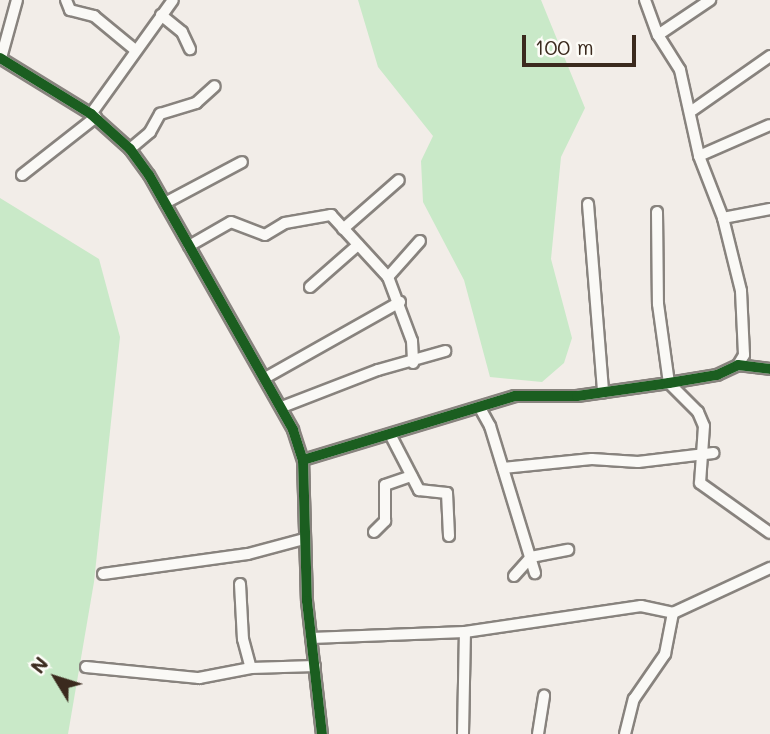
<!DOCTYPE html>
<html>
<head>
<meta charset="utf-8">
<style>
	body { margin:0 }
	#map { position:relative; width:770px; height:734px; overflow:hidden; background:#f2ede8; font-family:Mali,sans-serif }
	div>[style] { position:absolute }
	.green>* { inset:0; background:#c9e9c8 }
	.roads { filter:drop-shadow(2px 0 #88837e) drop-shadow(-2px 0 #88837e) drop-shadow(0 2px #88837e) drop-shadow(0 -2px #88837e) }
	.minor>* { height:10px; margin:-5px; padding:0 5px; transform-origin:5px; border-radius:5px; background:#faf9f6 }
	.cycleway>* { height:10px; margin:-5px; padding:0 5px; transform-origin:5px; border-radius:5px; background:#1b5e20 }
	span { translate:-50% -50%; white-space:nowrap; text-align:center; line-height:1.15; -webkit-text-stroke:5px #fdfcf7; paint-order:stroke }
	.north { position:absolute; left:21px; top:643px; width:70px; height:70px; -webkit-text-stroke:5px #fdfcf7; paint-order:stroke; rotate:308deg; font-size:19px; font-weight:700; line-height:28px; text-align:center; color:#3b2a1e }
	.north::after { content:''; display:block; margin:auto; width:24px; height:32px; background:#3b2a1e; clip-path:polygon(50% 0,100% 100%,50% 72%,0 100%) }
	.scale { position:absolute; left:522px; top:35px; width:114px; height:32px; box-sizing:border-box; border:4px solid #3b2a1e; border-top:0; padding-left:9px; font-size:21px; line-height:24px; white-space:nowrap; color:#3b2a1e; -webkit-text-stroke:5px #fdfcf7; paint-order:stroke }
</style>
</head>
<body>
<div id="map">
	<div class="green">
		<div style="clip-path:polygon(358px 0,541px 0,585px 108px,561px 157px,551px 259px,572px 338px,564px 363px,542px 382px,490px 377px,464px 280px,423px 202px,421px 161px,433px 136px,378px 67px)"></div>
		<div style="clip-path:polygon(0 198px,99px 259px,120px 337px,94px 582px,68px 734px,0 734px)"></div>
	</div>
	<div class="roads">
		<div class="minor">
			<div style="left:66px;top:0;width:11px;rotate:68deg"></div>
			<div style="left:70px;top:10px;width:25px;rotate:14deg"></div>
			<div style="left:94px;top:16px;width:52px;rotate:39.5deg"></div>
			<div style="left:645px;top:0;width:37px;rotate:70deg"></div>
			<div style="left:658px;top:35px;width:41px;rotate:57.8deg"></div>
			<div style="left:680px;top:70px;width:88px;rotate:77.5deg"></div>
			<div style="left:699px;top:156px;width:66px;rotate:68.8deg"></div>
			<div style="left:723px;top:218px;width:75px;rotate:76.1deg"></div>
			<div style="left:741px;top:291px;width:64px;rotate:87.3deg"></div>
			<div style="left:744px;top:355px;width:12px;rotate:121deg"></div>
			<div style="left:161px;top:15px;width:27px;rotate:39deg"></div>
			<div style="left:182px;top:32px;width:19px;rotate:65deg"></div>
			<div style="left:658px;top:35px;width:63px;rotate:-33.9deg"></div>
			<div style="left:0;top:58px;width:107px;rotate:31.6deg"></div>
			<div style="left:91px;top:114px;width:52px;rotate:41.9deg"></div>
			<div style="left:130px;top:149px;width:32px;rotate:54deg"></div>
			<div style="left:149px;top:175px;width:293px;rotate:60.5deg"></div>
			<div style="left:293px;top:430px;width:32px;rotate:72deg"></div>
			<div style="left:303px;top:460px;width:141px;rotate:88.4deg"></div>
			<div style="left:307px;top:601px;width:134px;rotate:83.6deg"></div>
			<div style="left:1px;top:58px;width:60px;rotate:-74.6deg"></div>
			<div style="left:693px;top:110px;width:94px;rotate:-35deg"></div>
			<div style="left:91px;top:114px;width:140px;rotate:-54.3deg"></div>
			<div style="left:130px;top:149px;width:26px;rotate:-40deg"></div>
			<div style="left:150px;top:132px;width:21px;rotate:-61deg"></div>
			<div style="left:160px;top:114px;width:38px;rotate:-17deg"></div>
			<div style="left:196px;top:103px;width:25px;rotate:-42deg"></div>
			<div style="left:699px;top:156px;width:77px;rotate:-23.6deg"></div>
			<div style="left:22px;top:175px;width:94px;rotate:-38.1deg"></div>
			<div style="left:165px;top:203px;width:87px;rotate:-28deg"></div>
			<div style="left:588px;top:204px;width:189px;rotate:85.4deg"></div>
			<div style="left:657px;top:212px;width:92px;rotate:89.4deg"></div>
			<div style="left:658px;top:304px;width:80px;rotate:82.1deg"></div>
			<div style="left:669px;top:383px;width:41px;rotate:45deg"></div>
			<div style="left:698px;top:412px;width:15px;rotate:67deg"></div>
			<div style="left:704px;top:426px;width:57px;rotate:94deg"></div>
			<div style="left:700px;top:483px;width:86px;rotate:35.5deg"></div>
			<div style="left:723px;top:218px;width:48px;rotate:-10.8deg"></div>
			<div style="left:343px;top:229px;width:74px;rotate:-41.2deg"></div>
			<div style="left:189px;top:246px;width:48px;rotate:-29.7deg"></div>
			<div style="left:231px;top:222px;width:36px;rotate:21deg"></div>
			<div style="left:265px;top:235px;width:23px;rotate:-31deg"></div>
			<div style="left:285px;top:223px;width:47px;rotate:-9.9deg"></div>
			<div style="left:331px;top:215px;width:84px;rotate:47.4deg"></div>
			<div style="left:388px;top:277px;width:68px;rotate:69.4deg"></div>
			<div style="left:412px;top:341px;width:22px;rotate:87deg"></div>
			<div style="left:388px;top:277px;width:48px;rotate:-48.4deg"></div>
			<div style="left:310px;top:287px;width:64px;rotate:-41.2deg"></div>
			<div style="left:265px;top:378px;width:155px;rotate:-29.4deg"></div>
			<div style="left:282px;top:407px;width:103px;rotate:-21.1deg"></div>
			<div style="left:378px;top:370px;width:70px;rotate:-15.8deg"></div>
			<div style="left:480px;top:408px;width:21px;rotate:61deg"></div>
			<div style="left:490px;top:426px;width:154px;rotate:73deg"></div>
			<div style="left:391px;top:436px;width:61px;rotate:62.6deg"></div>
			<div style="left:419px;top:490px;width:28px;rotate:6deg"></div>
			<div style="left:447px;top:493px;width:43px;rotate:87.3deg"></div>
			<div style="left:303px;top:460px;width:221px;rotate:-16.8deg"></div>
			<div style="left:515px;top:396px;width:62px"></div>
			<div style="left:577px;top:396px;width:93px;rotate:-8deg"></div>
			<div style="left:669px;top:383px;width:49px;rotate:-9.5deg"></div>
			<div style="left:717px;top:375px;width:23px;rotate:-25deg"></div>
			<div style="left:738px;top:365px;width:32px;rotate:7deg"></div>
			<div style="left:503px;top:468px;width:89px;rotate:-5.8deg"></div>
			<div style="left:592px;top:459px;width:46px;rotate:3.7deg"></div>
			<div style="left:638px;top:462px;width:76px;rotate:-6.8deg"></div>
			<div style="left:374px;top:532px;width:16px;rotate:-45deg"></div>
			<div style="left:385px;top:521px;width:36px;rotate:-90deg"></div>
			<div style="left:385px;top:485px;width:28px;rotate:-19deg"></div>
			<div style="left:103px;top:574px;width:146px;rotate:-7.9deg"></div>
			<div style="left:248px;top:554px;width:58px;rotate:-15deg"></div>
			<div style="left:514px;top:576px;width:25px;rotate:-48deg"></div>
			<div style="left:531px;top:557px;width:38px;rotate:-11deg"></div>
			<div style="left:240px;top:584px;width:55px;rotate:86.9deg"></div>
			<div style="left:243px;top:639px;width:30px;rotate:75deg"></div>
			<div style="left:311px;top:638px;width:154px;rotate:-2.2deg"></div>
			<div style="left:465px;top:632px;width:178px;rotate:-8.4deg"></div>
			<div style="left:641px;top:606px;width:33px;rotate:12deg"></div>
			<div style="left:673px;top:613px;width:107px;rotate:-24.9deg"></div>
			<div style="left:86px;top:667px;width:114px;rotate:5.6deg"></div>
			<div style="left:199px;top:678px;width:53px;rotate:-10.9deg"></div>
			<div style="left:251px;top:668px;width:64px;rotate:-1.8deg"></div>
			<div style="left:463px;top:734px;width:102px;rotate:-88.9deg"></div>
			<div style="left:538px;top:734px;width:39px;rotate:-81deg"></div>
			<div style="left:625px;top:734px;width:36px;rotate:-76deg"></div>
			<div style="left:634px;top:699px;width:55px;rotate:-55.4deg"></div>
			<div style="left:665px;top:654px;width:42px;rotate:-79deg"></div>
		</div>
	</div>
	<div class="cycleway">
		<div style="left:0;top:58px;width:107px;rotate:31.6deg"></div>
		<div style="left:91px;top:114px;width:52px;rotate:41.9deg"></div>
		<div style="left:130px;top:149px;width:32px;rotate:54deg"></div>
		<div style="left:149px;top:175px;width:293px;rotate:60.5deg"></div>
		<div style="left:293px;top:430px;width:32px;rotate:72deg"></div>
		<div style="left:303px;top:460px;width:141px;rotate:88.4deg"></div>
		<div style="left:307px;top:601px;width:134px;rotate:83.6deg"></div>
		<div style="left:303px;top:460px;width:221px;rotate:-16.8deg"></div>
		<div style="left:515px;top:396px;width:62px"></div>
		<div style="left:577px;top:396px;width:93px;rotate:-8deg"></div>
		<div style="left:669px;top:383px;width:49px;rotate:-9.5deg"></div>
		<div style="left:717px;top:375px;width:23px;rotate:-25deg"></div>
		<div style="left:738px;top:365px;width:32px;rotate:7deg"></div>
	</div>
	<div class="north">N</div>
	<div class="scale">100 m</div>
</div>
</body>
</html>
